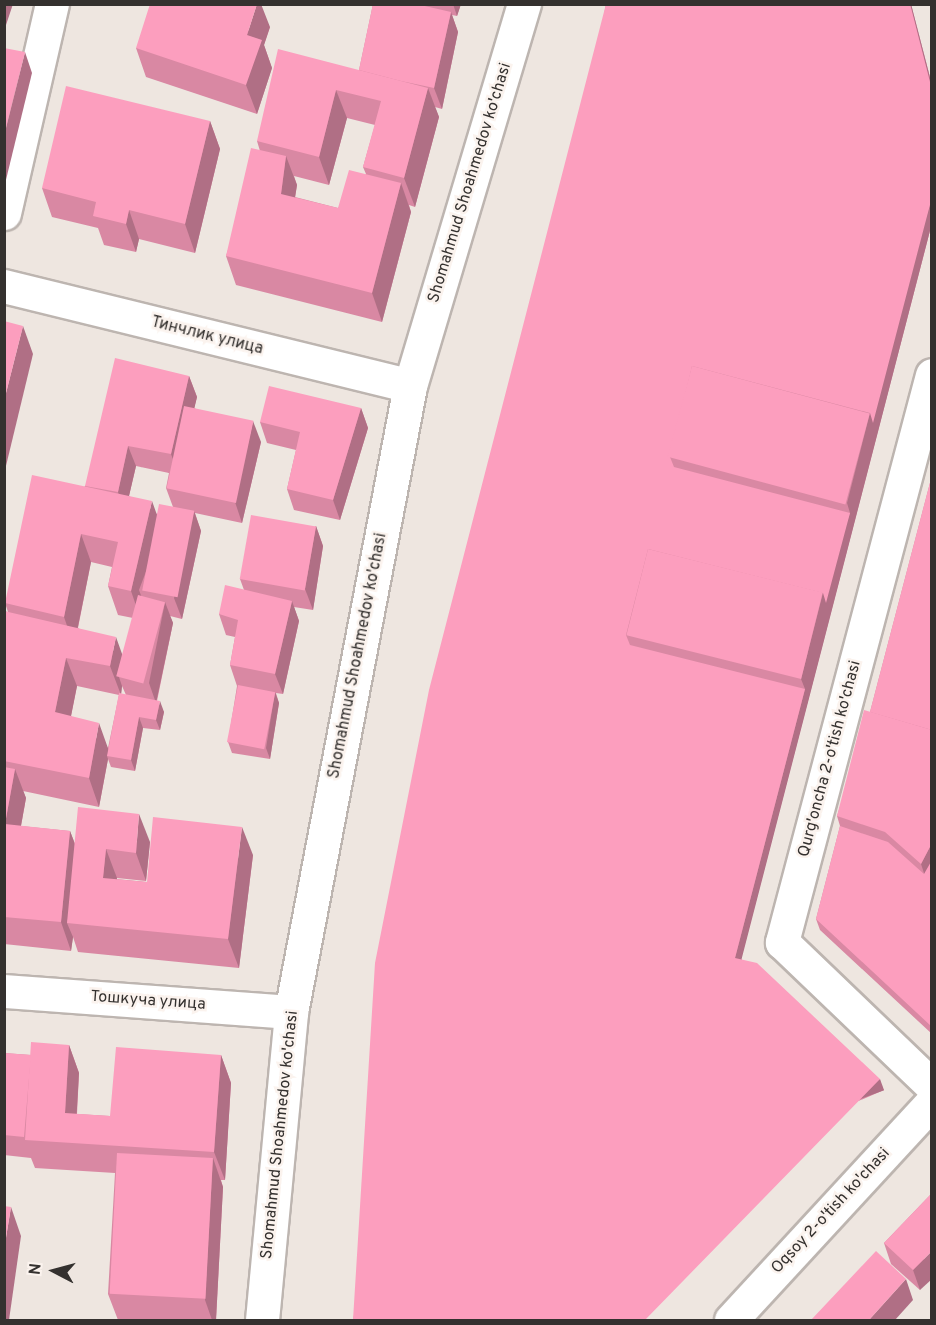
<!DOCTYPE html>
<html>
<head>
<meta charset="utf-8">
<style>
	body { margin:0 }
	#map { position:relative; width:936px; height:1325px; overflow:hidden; background:#eee6e0; font-family:Overpass,sans-serif }
	div>[style] { position:absolute }
	.roads { filter:drop-shadow(2px 0 #bdb5b0) drop-shadow(-2px 0 #bdb5b0) drop-shadow(0 2px #bdb5b0) drop-shadow(0 -2px #bdb5b0) }
	.street>* { height:33px; margin:-16.5px; padding:0 16.5px; transform-origin:16.5px; border-radius:16.5px; background:#fff }
	.wall>* { inset:0; background:#d988a3 }
	.shaded-wall>* { inset:0; background:#b06f85; transform-origin:0 0 }
	.building>* { inset:0; background:#fc9ebe; transform-origin:0 0 }
	span { translate:-50% -50%; white-space:nowrap; text-align:center; line-height:1.15; -webkit-text-stroke:5px #fbf3ee; paint-order:stroke }
	.street-label { font-size:16px; color:#34312f }
	.frame { position:absolute; inset:0; border:6px solid #34312f; pointer-events:none }
	.north { position:absolute; left:24px; top:1241px; width:60px; height:60px; -webkit-text-stroke:4px #fbf3ee; paint-order:stroke; rotate:276deg; font-size:16px; font-weight:700; line-height:24px; text-align:center; color:#34312f }
	.north::after { content:''; display:block; margin:auto; width:21px; height:27px; background:#34312f; clip-path:polygon(50% 0,100% 100%,50% 72%,0 100%) }
</style>
</head>
<body>
<div id="map">
	<div class="roads">
		<div class="street">
			<div style="left:4px;top:213px;width:214px;rotate:-77.1deg"></div>
			<div style="left:4px;top:286px;width:418px;rotate:13.8deg"></div>
			<div style="left:932px;top:375px;width:587px;rotate:104.82deg"></div>
			<div style="left:782px;top:942px;width:208px;rotate:43.8deg"></div>
			<div style="left:4px;top:991px;width:288px;rotate:4.2deg"></div>
			<div style="left:262px;top:1320px;width:309px;rotate:-84.6deg"></div>
			<div style="left:291px;top:1012px;width:637px;rotate:-79.24deg"></div>
			<div style="left:410px;top:386px;width:399px;rotate:-73.4deg"></div>
			<div style="left:731px;top:1320px;width:297px;rotate:-47.3deg"></div>
		</div>
	</div>
	<div class="wall">
		<div style="clip-path:polygon(evenodd,373px 4px,461px 4px,457px 16px,452px 15px,458px 32px,442px 109px,435px 107px,439px 117px,415px 207px,409px 205px,411px 212px,382px 322px,236px 285px,226px 256px,260px 151px,257px 141px,359px 70px,373px 4px,347px 118px,375px 125px,363px 167px,366px 174px,338px 208px,295px 197px,297px 185px,294px 176px,329px 185px,347px 118px)"></div>
		<div style="clip-path:polygon(606px 4px,911px 4px,932px 85px,932px 223px,741px 959px,884px 1090px,353px 1320px)"></div>
		<div style="clip-path:polygon(270px 27px,264px 45px,272px 68px,257px 114px,146px 77px,136px 48px)"></div>
		<div style="clip-path:polygon(210px 121px,220px 149px,195px 253px,139px 239px,136px 252px,104px 245px,98px 228px,52px 217px,42px 188px)"></div>
		<div style="clip-path:polygon(evenodd,189px 376px,197px 397px,194px 408px,261px 442px,242px 523px,195px 513px,201px 531px,182px 619px,170px 616px,173px 623px,157px 701px,164px 712px,160px 730px,143px 728px,135px 771px,111px 767px,108px 759px,99px 807px,23px 791px,26px 798px,21px 826px,70px 831px,75px 844px,150px 842px,146px 881px,117px 878px,116px 879px,147px 882px,253px 855px,239px 968px,78px 952px,73px 937px,71px 951px,4px 944px,4px 611px,8px 612px,5px 603px,85px 486px,189px 376px,136px 466px,169px 473px,166px 488px,173px 507px,157px 514px,129px 496px,136px 466px,189px 376px,91px 562px,112px 567px,108px 586px,118px 615px,133px 618px,123px 658px,78px 628px,91px 562px,189px 376px,77px 686px,119px 695px,108px 748px,71px 716px,77px 686px,189px 376px,122px 686px,126px 695px,121px 694px,122px 686px)"></div>
		<div style="clip-path:polygon(361px 408px,368px 428px,340px 520px,294px 510px,287px 489px,296px 450px,267px 443px,260px 422px)"></div>
		<div style="clip-path:polygon(932px 475px,932px 1034px,820px 930px,816px 919px,840px 826px,837px 816px,870px 712px)"></div>
		<div style="clip-path:polygon(316px 526px,323px 546px,313px 610px,294px 607px,299px 621px,283px 694px,276px 693px,279px 703px,270px 759px,232px 753px,228px 742px,237px 686px,230px 665px,235px 637px,226px 635px,219px 614px,244px 590px,240px 579px)"></div>
		<div style="clip-path:polygon(69px 1045px,79px 1073px,77px 1114px,110px 1116px,221px 1055px,231px 1083px,225px 1180px,221px 1180px,223px 1187px,216px 1320px,118px 1320px,108px 1294px,115px 1173px,35px 1168px,31px 1158px,4px 1155px,4px 1053px,31px 1055px)"></div>
		<div style="clip-path:polygon(932px 1193px,920px 1290px,891px 1264px,884px 1243px)"></div>
	</div>
	<div class="shaded-wall">
		<div style="clip-path:polygon(4px 4px,13px 4px,6px 25px,4px 21px)"></div>
		<div style="clip-path:polygon(257px 4px,261px 4px,270px 27px,264px 45px,272px 68px,257px 114px,246px 85px,247px 35px)"></div>
		<div style="clip-path:polygon(453px 4px,461px 4px,457px 16px)"></div>
		<div style="clip-path:polygon(910px 4px,911px 4px,932px 85px,932px 90px)"></div>
		<div style="clip-path:polygon(451px 12px,458px 32px,442px 109px,434px 88px)"></div>
		<div style="clip-path:polygon(25px 52px,32px 73px,4px 188px,4px 136px)"></div>
		<div style="clip-path:polygon(428px 88px,439px 117px,415px 207px,404px 178px)"></div>
		<div style="clip-path:polygon(336px 90px,347px 118px,329px 185px,319px 157px)"></div>
		<div style="clip-path:polygon(210px 121px,220px 149px,195px 253px,185px 224px)"></div>
		<div style="clip-path:polygon(286px 156px,297px 185px,291px 223px,281px 194px)"></div>
		<div style="clip-path:polygon(401px 183px,411px 212px,382px 322px,372px 293px)"></div>
		<div style="clip-path:polygon(932px 197px,932px 223px,739px 969px,735px 958px,805px 689px,801px 679px,823px 593px,850px 513px,847px 503px,870px 413px)"></div>
		<div style="clip-path:polygon(129px 210px,139px 239px,136px 252px,126px 224px)"></div>
		<div style="clip-path:polygon(23px 326px,33px 354px,5px 470px,4px 401px)"></div>
		<div style="clip-path:polygon(189px 376px,197px 397px,179px 475px,171px 454px)"></div>
		<div style="clip-path:polygon(361px 408px,368px 428px,340px 520px,333px 500px)"></div>
		<div style="clip-path:polygon(253px 421px,261px 442px,242px 523px,235px 502px)"></div>
		<div style="clip-path:polygon(128px 446px,136px 466px,125px 513px,118px 492px)"></div>
		<div style="clip-path:polygon(152px 501px,162px 529px,139px 590px,145px 606px,141px 620px,131px 591px)"></div>
		<div style="clip-path:polygon(194px 511px,201px 531px,182px 619px,174px 598px)"></div>
		<div style="clip-path:polygon(316px 526px,323px 546px,313px 610px,305px 589px)"></div>
		<div style="clip-path:polygon(81px 534px,91px 562px,74px 646px,64px 617px)"></div>
		<div style="clip-path:polygon(292px 601px,299px 621px,283px 694px,275px 674px)"></div>
		<div style="clip-path:polygon(165px 602px,173px 623px,156px 703px,149px 683px)"></div>
		<div style="clip-path:polygon(116px 637px,126px 665px,119px 677px,122px 686px,121px 695px,110px 666px)"></div>
		<div style="clip-path:polygon(66px 658px,77px 686px,66px 741px,55px 712px)"></div>
		<div style="clip-path:polygon(275px 692px,279px 703px,270px 759px,266px 748px)"></div>
		<div style="clip-path:polygon(160px 701px,164px 712px,160px 730px,156px 720px)"></div>
		<div style="clip-path:polygon(139px 717px,143px 728px,135px 771px,131px 760px)"></div>
		<div style="clip-path:polygon(99px 723px,109px 751px,107px 756px,108px 759px,99px 807px,89px 778px)"></div>
		<div style="clip-path:polygon(15px 769px,26px 798px,16px 853px,5px 824px)"></div>
		<div style="clip-path:polygon(139px 814px,150px 842px,146px 881px,136px 853px)"></div>
		<div style="clip-path:polygon(242px 827px,253px 855px,239px 968px,228px 939px)"></div>
		<div style="clip-path:polygon(70px 831px,81px 860px,67px 923px,73px 937px,71px 951px,61px 922px)"></div>
		<div style="clip-path:polygon(932px 843px,932px 878px,928px 885px,921px 864px)"></div>
		<div style="clip-path:polygon(106px 849px,117px 878px,114px 906px,103px 878px)"></div>
		<div style="clip-path:polygon(69px 1045px,79px 1073px,75px 1142px,65px 1113px)"></div>
		<div style="clip-path:polygon(221px 1055px,231px 1083px,225px 1180px,214px 1152px)"></div>
		<div style="left:880px;top:1079px;width:12px;height:337px;rotate:70deg"></div>
		<div style="clip-path:polygon(213px 1158px,223px 1187px,216px 1320px,212px 1320px,205px 1300px)"></div>
		<div style="clip-path:polygon(11px 1207px,21px 1236px,9px 1320px,4px 1320px,4px 1250px)"></div>
		<div style="clip-path:polygon(932px 1251px,932px 1279px,920px 1290px,913px 1270px)"></div>
		<div style="clip-path:polygon(906px 1279px,913px 1300px,895px 1320px,869px 1320px)"></div>
	</div>
	<div class="building">
		<div style="clip-path:polygon(150px 4px,257px 4px,247px 35px,262px 40px,246px 85px,136px 48px)"></div>
		<div style="clip-path:polygon(373px 4px,416px 4px,451px 12px,434px 88px,401px 81px,359px 70px)"></div>
		<div style="clip-path:polygon(606px 4px,910px 4px,932px 90px,932px 197px,873px 423px,870px 413px,692px 366px,670px 457px,674px 467px,850px 513px,826px 603px,823px 593px,648px 549px,626px 635px,630px 645px,805px 689px,735px 958px,757px 963px,880px 1079px,645px 1320px,353px 1320px,375px 963px,429px 690px)"></div>
		<div style="clip-path:polygon(4px 48px,25px 52px,4px 136px)"></div>
		<div style="clip-path:polygon(278px 49px,428px 88px,404px 178px,363px 167px,381px 101px,336px 90px,319px 157px,257px 141px)"></div>
		<div style="clip-path:polygon(66px 86px,210px 121px,185px 224px,129px 210px,126px 224px,93px 216px,96px 202px,42px 188px)"></div>
		<div style="clip-path:polygon(251px 148px,286px 156px,281px 194px,338px 208px,349px 170px,401px 183px,372px 293px,226px 256px)"></div>
		<div style="clip-path:polygon(4px 321px,23px 326px,4px 401px)"></div>
		<div style="clip-path:polygon(115px 358px,189px 376px,171px 454px,128px 446px,118px 492px,85px 486px)"></div>
		<div style="left:692px;top:366px;width:184px;height:94px;rotate:15deg"></div>
		<div style="clip-path:polygon(269px 386px,361px 408px,333px 500px,287px 489px,300px 432px,260px 422px)"></div>
		<div style="left:184px;top:406px;width:71px;height:84px;rotate:12deg"></div>
		<div style="clip-path:polygon(32px 475px,152px 501px,131px 591px,108px 586px,118px 542px,81px 534px,64px 617px,5px 603px)"></div>
		<div style="clip-path:polygon(932px 475px,932px 730px,870px 712px)"></div>
		<div style="left:159px;top:504px;width:36px;height:88px;rotate:11deg"></div>
		<div style="left:251px;top:515px;width:66px;height:65px;rotate:10deg"></div>
		<div style="left:648px;top:549px;width:180px;height:89px;rotate:14deg"></div>
		<div style="clip-path:polygon(225px 585px,292px 601px,275px 674px,230px 665px,238px 620px,219px 614px)"></div>
		<div style="left:138px;top:595px;width:28px;height:84px;rotate:15deg"></div>
		<div style="clip-path:polygon(4px 611px,116px 637px,110px 666px,66px 658px,55px 712px,99px 723px,89px 778px,4px 761px)"></div>
		<div style="left:238px;top:685px;width:38px;height:58px;rotate:11deg"></div>
		<div style="clip-path:polygon(119px 693px,160px 701px,156px 720px,139px 717px,131px 760px,107px 756px)"></div>
		<div style="clip-path:polygon(864px 710px,932px 730px,932px 843px,921px 864px,885px 832px,837px 816px)"></div>
		<div style="clip-path:polygon(4px 767px,15px 769px,5px 824px,70px 831px,61px 922px,4px 917px)"></div>
		<div style="clip-path:polygon(78px 807px,139px 814px,136px 853px,106px 849px,103px 878px,147px 882px,153px 817px,242px 827px,228px 939px,67px 923px)"></div>
		<div style="clip-path:polygon(840px 826px,888px 842px,924px 874px,932px 860px,931px 1026px,816px 919px)"></div>
		<div style="clip-path:polygon(31px 1042px,69px 1045px,65px 1113px,110px 1116px,116px 1047px,221px 1055px,214px 1152px,25px 1140px)"></div>
		<div style="clip-path:polygon(4px 1053px,31px 1055px,24px 1137px,4px 1135px)"></div>
		<div style="left:117px;top:1153px;width:96px;height:141px;rotate:3deg"></div>
		<div style="clip-path:polygon(932px 1193px,932px 1251px,913px 1270px,884px 1243px)"></div>
		<div style="clip-path:polygon(4px 1206px,11px 1207px,4px 1250px)"></div>
		<div style="clip-path:polygon(876px 1251px,906px 1279px,869px 1320px,811px 1320px)"></div>
	</div>
	<div class="street-label">
		<span style="left:470px;top:183px;rotate:-73deg">Shomahmud Shoahmedov ko'chasi</span>
		<span style="left:207px;top:336px;rotate:14deg">Тинчлик улица</span>
		<span style="left:358px;top:656px;rotate:-79deg">Shomahmud Shoahmedov ko'chasi</span>
		<span style="left:830px;top:759px;rotate:-75deg">Qurg'oncha 2-o'tish ko'chasi</span>
		<span style="left:148px;top:1001px;rotate:4deg">Тошкуча улица</span>
		<span style="left:280px;top:1135px;rotate:-84deg">Shomahmud Shoahmedov ko'chasi</span>
		<span style="left:831px;top:1211px;rotate:-47deg">Oqsoy 2-o'tish ko'chasi</span>
	</div>
	<div class="frame"></div>
	<div class="north">N</div>
</div>
</body>
</html>
